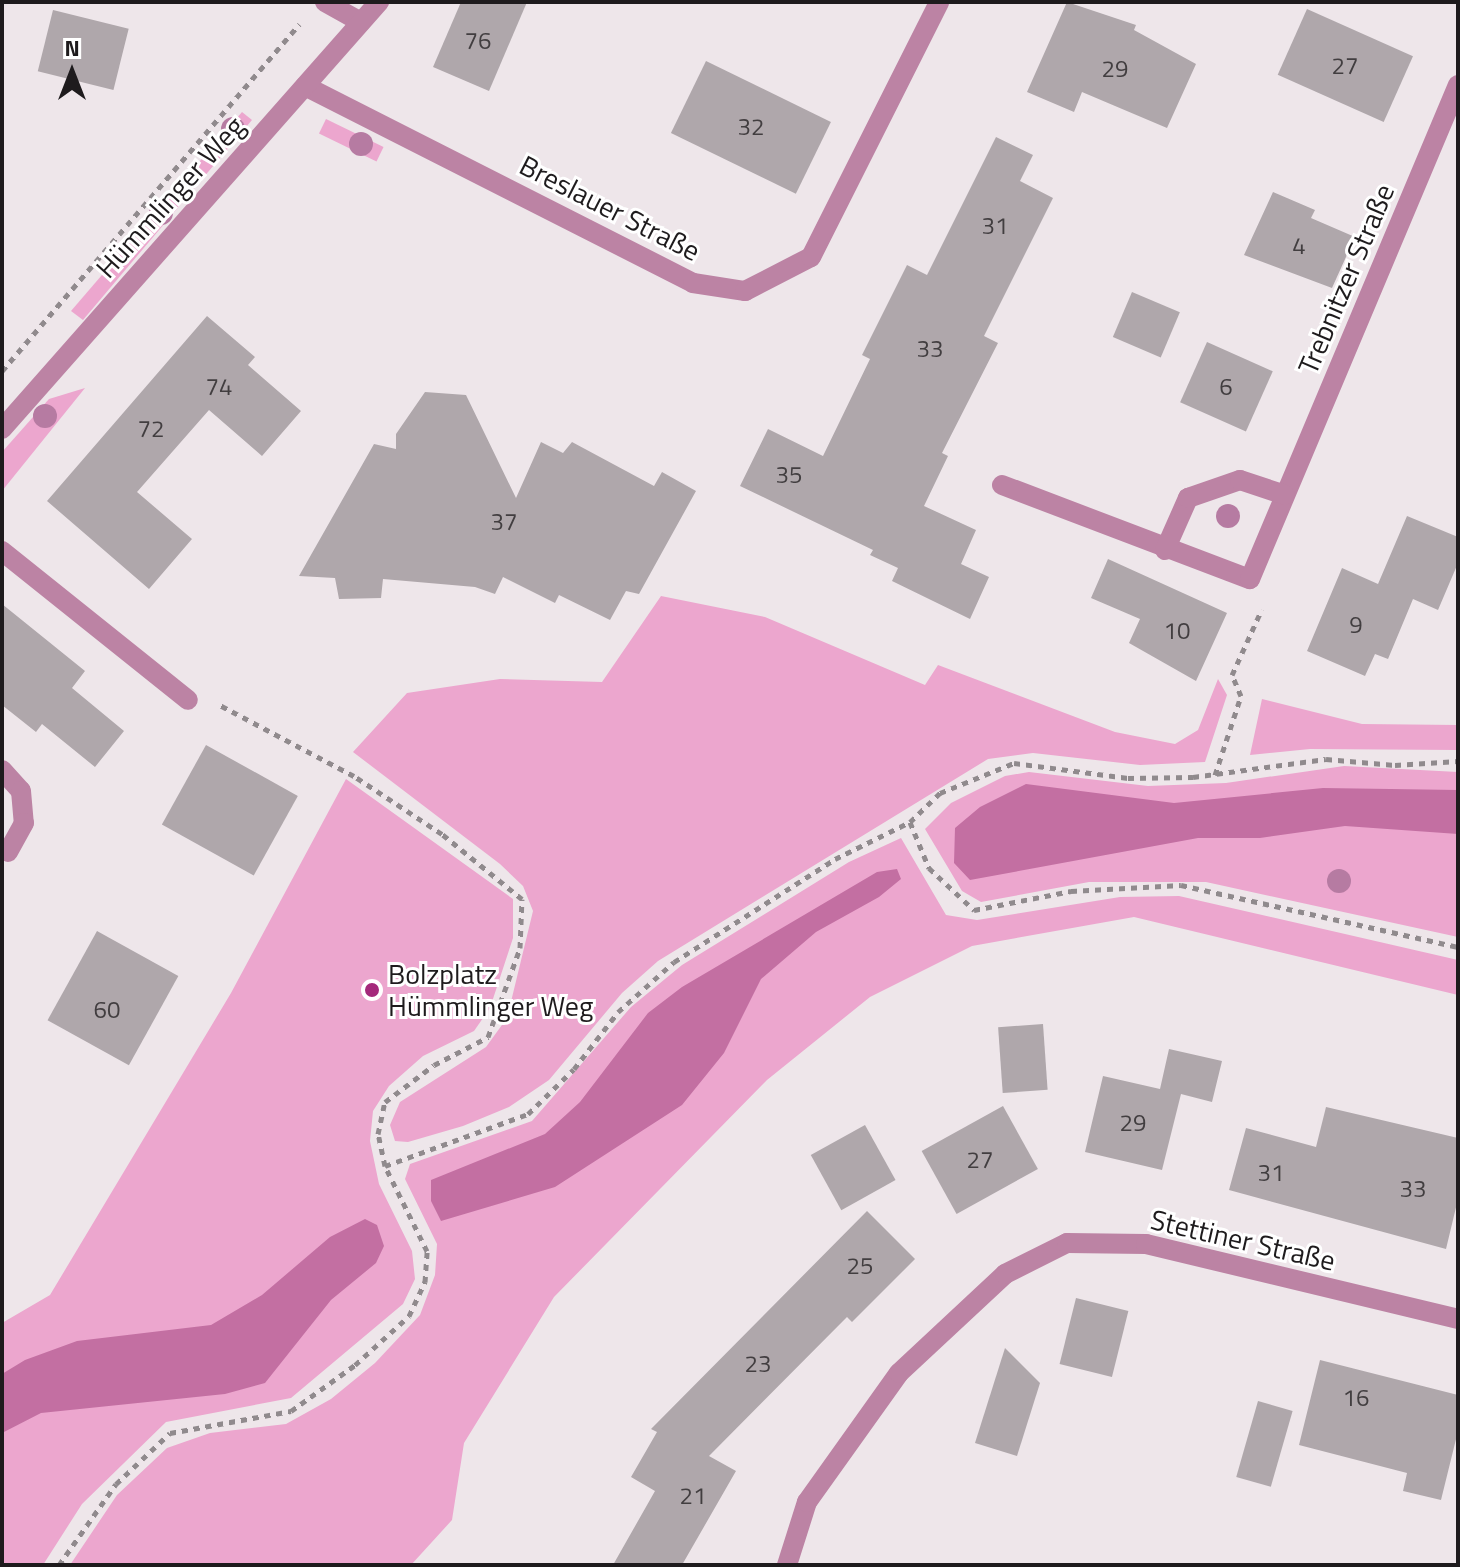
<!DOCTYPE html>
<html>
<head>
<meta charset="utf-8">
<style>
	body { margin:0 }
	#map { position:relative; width:1460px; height:1567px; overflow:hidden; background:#eee6ea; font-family:"Titillium Web",sans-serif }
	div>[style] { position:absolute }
	.green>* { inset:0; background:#eca6ce; transform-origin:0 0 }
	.water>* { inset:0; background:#c36fa2 }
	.building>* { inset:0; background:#afa7ab; transform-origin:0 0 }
	.path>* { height:5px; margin-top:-2.5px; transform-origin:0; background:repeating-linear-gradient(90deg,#908a8d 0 6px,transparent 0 12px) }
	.minor>* { height:20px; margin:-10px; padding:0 10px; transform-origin:10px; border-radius:10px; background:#bc83a4 }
	.trees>* { width:24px; height:24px; margin:-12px; border-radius:50%; background:#b67ba2 }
	.dots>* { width:22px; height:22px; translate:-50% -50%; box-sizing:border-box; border:4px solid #fff; border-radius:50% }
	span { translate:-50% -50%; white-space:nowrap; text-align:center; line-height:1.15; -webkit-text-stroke:6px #fff; paint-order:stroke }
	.number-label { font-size:24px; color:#423e40 }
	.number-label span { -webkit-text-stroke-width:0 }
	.street-label { font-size:28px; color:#1e1b1d }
	.poi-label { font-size:28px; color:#1e1b1d }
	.left { translate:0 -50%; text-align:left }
	.frame { position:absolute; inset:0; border:4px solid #1e1b1d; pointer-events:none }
	.north { position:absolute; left:32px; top:32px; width:80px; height:80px; -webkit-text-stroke:6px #fff; paint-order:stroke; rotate:0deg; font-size:22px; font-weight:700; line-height:32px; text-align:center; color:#1e1b1d }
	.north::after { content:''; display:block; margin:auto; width:28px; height:36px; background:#1e1b1d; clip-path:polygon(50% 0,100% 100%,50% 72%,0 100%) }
</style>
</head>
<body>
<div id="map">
	<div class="green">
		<div style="clip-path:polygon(242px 112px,252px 120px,83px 320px,71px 311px)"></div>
		<div style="left:326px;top:119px;width:64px;height:16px;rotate:26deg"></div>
		<div style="clip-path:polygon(85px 388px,2px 491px,2px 452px,49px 399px)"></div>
		<div style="clip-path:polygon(661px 596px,765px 617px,925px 685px,938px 665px,1115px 732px,1175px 744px,1198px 730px,1218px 679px,1227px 695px,1205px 762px,1140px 765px,1033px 753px,988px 759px,658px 961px,622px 993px,549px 1080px,509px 1107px,463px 1126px,408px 1142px,395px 1141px,390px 1125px,400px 1102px,486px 1047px,507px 1018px,533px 911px,523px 886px,500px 864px,353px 752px,407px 693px,500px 679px,602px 682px)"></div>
		<div style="clip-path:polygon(1262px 699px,1362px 724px,1458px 725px,1458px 750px,1310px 749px,1250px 755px)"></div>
		<div style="clip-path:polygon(1344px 766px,1458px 772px,1458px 937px,1206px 882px,1089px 882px,981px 902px,962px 891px,925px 829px,951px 803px,1005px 776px,1029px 772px,1148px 786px,1226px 783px)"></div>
		<div style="clip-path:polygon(346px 779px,513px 899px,513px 938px,490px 1008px,474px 1031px,423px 1056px,389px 1086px,373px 1111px,370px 1141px,379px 1184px,412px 1251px,415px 1279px,403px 1304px,291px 1398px,166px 1422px,82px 1504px,43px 1565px,2px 1565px,2px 1323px,50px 1295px,231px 993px)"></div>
		<div style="clip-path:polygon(901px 838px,946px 915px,977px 920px,1120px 897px,1179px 896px,1458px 960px,1458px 995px,1134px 917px,972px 946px,870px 997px,767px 1080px,554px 1297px,464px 1443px,452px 1520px,411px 1565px,70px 1565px,117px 1495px,167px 1448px,210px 1433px,286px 1424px,331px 1399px,375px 1363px,420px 1315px,435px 1275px,437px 1244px,405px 1179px,410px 1164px,532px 1121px,631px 1007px,682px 965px,849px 862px)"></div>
	</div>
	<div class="water">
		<div style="clip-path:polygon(1026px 784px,1174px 803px,1323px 788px,1458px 790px,1458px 834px,1345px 826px,1260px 838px,1198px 838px,970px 880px,954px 863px,955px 828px,980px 807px)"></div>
		<div style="clip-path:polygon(897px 869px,901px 879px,879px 897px,816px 932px,761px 979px,724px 1053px,682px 1105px,555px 1187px,441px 1221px,431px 1201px,431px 1180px,545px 1134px,580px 1102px,648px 1013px,682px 987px,877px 872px)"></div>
		<div style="clip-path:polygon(365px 1219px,377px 1225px,384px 1246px,376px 1263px,331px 1300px,265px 1383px,225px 1394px,41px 1413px,2px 1433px,2px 1374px,25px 1360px,77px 1341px,211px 1325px,262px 1295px,330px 1237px)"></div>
	</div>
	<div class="building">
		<div style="clip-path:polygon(461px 2px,527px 2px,489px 91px,433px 67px)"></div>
		<div style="clip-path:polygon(1067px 2px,1136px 25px,1134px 30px,1196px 64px,1167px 128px,1082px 92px,1074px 112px,1027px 92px)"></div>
		<div style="left:1307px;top:9px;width:116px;height:72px;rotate:24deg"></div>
		<div style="left:53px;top:10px;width:78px;height:63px;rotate:14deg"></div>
		<div style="left:706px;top:61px;width:139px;height:80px;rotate:26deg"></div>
		<div style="clip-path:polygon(996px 137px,1033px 155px,1020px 181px,1053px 198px,984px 336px,998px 343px,942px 453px,948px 456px,924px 506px,976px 530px,961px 564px,989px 577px,970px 619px,892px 581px,898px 568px,870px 555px,873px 550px,740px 486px,768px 429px,823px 456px,870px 359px,862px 355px,907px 265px,927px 275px)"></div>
		<div style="clip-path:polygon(1273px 192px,1315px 210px,1311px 218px,1355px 237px,1332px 288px,1244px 255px)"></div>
		<div style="left:1132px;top:292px;width:52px;height:49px;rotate:23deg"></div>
		<div style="clip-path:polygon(207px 316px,255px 357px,248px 365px,301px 411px,262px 456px,209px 410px,137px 492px,192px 539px,149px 589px,47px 501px)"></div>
		<div style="left:1207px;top:342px;width:72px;height:66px;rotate:24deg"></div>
		<div style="clip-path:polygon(425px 392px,466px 395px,516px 498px,541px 442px,563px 453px,572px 442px,654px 486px,662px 472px,696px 491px,639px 594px,626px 591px,610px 620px,559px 595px,555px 603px,503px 577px,495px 594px,475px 587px,383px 579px,381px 598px,339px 599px,335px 578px,299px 576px,374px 444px,396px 449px,396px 434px)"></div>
		<div style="clip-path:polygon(1407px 516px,1458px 537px,1458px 563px,1438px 610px,1413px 599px,1388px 659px,1375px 654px,1365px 676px,1307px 651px,1342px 568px,1378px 584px)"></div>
		<div style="clip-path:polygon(1108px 559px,1227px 613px,1196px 681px,1129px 643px,1140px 619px,1091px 598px)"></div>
		<div style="clip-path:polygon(2px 604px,85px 671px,72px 688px,124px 731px,95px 767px,42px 724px,36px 732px,2px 705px)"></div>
		<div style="left:206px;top:745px;width:105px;height:91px;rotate:29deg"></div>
		<div style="left:97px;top:931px;width:93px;height:102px;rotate:29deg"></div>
		<div style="left:1043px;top:1024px;width:66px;height:45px;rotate:86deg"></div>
		<div style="clip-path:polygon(1169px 1049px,1222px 1061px,1212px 1102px,1181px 1094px,1162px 1170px,1085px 1152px,1103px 1076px,1160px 1089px)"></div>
		<div style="left:1003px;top:1106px;width:72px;height:93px;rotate:61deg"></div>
		<div style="clip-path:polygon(1326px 1107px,1458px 1138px,1458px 1199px,1446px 1249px,1229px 1190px,1246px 1128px,1316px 1147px)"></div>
		<div style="left:865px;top:1125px;width:63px;height:62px;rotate:61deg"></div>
		<div style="clip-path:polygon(867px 1211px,915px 1259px,852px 1322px,847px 1317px,709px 1456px,736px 1471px,682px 1565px,613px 1565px,655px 1491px,631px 1477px,657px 1432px,651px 1429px)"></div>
		<div style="left:1076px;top:1298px;width:54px;height:68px;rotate:14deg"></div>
		<div style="clip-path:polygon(1005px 1348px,1040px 1383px,1017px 1456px,975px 1443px)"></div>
		<div style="clip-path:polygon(1320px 1360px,1458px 1395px,1458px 1431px,1441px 1500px,1403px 1491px,1407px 1473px,1299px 1445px)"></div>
		<div style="left:1258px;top:1401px;width:36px;height:79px;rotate:16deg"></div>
	</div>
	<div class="path">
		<div style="left:2px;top:371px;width:457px;rotate:-49.4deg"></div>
		<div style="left:1215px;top:775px;width:83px;rotate:-71.8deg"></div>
		<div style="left:1241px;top:696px;width:23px;rotate:-113deg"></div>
		<div style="left:1232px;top:675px;width:72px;rotate:-65.6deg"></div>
		<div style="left:910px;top:822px;width:50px;rotate:67.6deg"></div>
		<div style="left:929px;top:868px;width:62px;rotate:43deg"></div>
		<div style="left:974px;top:910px;width:99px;rotate:-11.1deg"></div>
		<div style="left:1071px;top:891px;width:110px;rotate:-3.1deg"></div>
		<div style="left:1181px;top:885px;width:284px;rotate:12.6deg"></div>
		<div style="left:385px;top:1166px;width:152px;rotate:-20deg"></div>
		<div style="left:528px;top:1114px;width:64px;rotate:-44.4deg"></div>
		<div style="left:574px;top:1069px;width:72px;rotate:-52.3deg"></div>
		<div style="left:618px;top:1012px;width:75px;rotate:-41.8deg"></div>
		<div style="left:674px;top:962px;width:191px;rotate:-32.6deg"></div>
		<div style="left:835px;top:859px;width:84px;rotate:-26.3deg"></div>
		<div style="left:910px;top:822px;width:42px;rotate:-44deg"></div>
		<div style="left:940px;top:793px;width:80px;rotate:-22.1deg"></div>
		<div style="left:1014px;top:763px;width:115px;rotate:7.5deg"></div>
		<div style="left:1128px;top:778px;width:65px;rotate:-0.9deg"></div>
		<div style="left:1193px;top:777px;width:134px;rotate:-7.7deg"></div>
		<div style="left:1326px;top:759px;width:69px;rotate:5deg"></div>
		<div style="left:1395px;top:765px;width:63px;rotate:-3.6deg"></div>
		<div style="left:59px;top:1565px;width:99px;rotate:-54.9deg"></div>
		<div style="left:116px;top:1484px;width:74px;rotate:-43.4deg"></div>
		<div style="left:170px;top:1433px;width:123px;rotate:-10.3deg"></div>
		<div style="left:291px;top:1411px;width:79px;rotate:-35.7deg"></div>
		<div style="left:355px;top:1365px;width:73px;rotate:-42.2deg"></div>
		<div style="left:409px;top:1316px;width:38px;rotate:-65deg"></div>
		<div style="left:425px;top:1282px;width:31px;rotate:-86deg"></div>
		<div style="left:427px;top:1251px;width:95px;rotate:-116.3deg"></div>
		<div style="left:385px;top:1166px;width:33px;rotate:-102deg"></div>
		<div style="left:378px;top:1134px;width:33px;rotate:-78deg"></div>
		<div style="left:385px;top:1102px;width:61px;rotate:-37.1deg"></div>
		<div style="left:434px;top:1065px;width:61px;rotate:-27.4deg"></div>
		<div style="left:488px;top:1037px;width:95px;rotate:-70.2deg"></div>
		<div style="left:520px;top:948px;width:49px;rotate:-87.7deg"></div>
		<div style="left:522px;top:899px;width:103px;rotate:-140.9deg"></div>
		<div style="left:442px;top:834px;width:105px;rotate:-146.6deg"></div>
		<div style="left:354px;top:776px;width:154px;rotate:-152.1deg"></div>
	</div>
	<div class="minor">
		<div style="left:325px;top:2px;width:41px;rotate:29.1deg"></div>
		<div style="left:305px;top:86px;width:435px;rotate:26.9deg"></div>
		<div style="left:693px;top:283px;width:53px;rotate:8.7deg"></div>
		<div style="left:745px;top:291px;width:74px;rotate:-27.3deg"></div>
		<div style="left:811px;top:257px;width:285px;rotate:-63.3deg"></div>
		<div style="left:2px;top:429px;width:570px;rotate:-48.56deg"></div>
		<div style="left:1002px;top:485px;width:265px;rotate:20.8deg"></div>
		<div style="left:1250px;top:579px;width:536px;rotate:-67.17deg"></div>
		<div style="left:1165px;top:550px;width:57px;rotate:-66.1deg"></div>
		<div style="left:1188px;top:498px;width:55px;rotate:-19.1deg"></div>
		<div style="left:1240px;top:480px;width:47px;rotate:18.4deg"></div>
		<div style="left:2px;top:551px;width:238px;rotate:38.7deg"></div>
		<div style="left:2px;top:770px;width:28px;rotate:48deg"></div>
		<div style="left:21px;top:791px;width:32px;rotate:85deg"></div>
		<div style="left:24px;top:823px;width:33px;rotate:119deg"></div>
		<div style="left:787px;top:1565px;width:66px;rotate:-72.4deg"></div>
		<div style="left:807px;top:1502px;width:158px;rotate:-54.5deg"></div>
		<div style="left:899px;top:1373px;width:145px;rotate:-43deg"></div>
		<div style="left:1005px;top:1274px;width:69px;rotate:-26.6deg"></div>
		<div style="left:1067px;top:1243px;width:79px;rotate:0.7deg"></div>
		<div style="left:1146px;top:1244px;width:321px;rotate:13.5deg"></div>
	</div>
	<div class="trees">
		<div style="left:233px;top:129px"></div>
		<div style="left:361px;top:144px"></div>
		<div style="left:161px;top:213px"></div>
		<div style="left:45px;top:416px"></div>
		<div style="left:1228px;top:516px"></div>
		<div style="left:1339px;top:881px"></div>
	</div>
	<div class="dots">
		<div style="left:372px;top:990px;background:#a4287b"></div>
	</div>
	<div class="number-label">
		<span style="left:478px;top:41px">76</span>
		<span style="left:1345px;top:66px">27</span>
		<span style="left:1115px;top:69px">29</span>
		<span style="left:751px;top:127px">32</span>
		<span style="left:995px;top:226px">31</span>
		<span style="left:1299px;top:246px">4</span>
		<span style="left:930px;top:349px">33</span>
		<span style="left:219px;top:387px">74</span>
		<span style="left:1226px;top:387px">6</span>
		<span style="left:151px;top:429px">72</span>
		<span style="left:789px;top:475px">35</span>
		<span style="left:504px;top:522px">37</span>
		<span style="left:1356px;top:625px">9</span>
		<span style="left:1177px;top:631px">10</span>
		<span style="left:107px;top:1010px">60</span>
		<span style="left:1133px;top:1123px">29</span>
		<span style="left:980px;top:1160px">27</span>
		<span style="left:1271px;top:1173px">31</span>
		<span style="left:1413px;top:1189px">33</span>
		<span style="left:860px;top:1266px">25</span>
		<span style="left:758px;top:1364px">23</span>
		<span style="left:1356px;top:1398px">16</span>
		<span style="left:693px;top:1496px">21</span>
	</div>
	<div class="street-label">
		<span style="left:170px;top:197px;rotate:-48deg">Hümmlinger Weg</span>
		<span style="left:610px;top:208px;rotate:27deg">Breslauer Straße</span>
		<span style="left:1346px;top:279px;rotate:-67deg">Trebnitzer Straße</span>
		<span style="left:1243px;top:1240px;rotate:13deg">Stettiner Straße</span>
	</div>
	<div class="poi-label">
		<span class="left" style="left:388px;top:990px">Bolzplatz<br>Hümmlinger Weg</span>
	</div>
	<div class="frame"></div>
	<div class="north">N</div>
</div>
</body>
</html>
